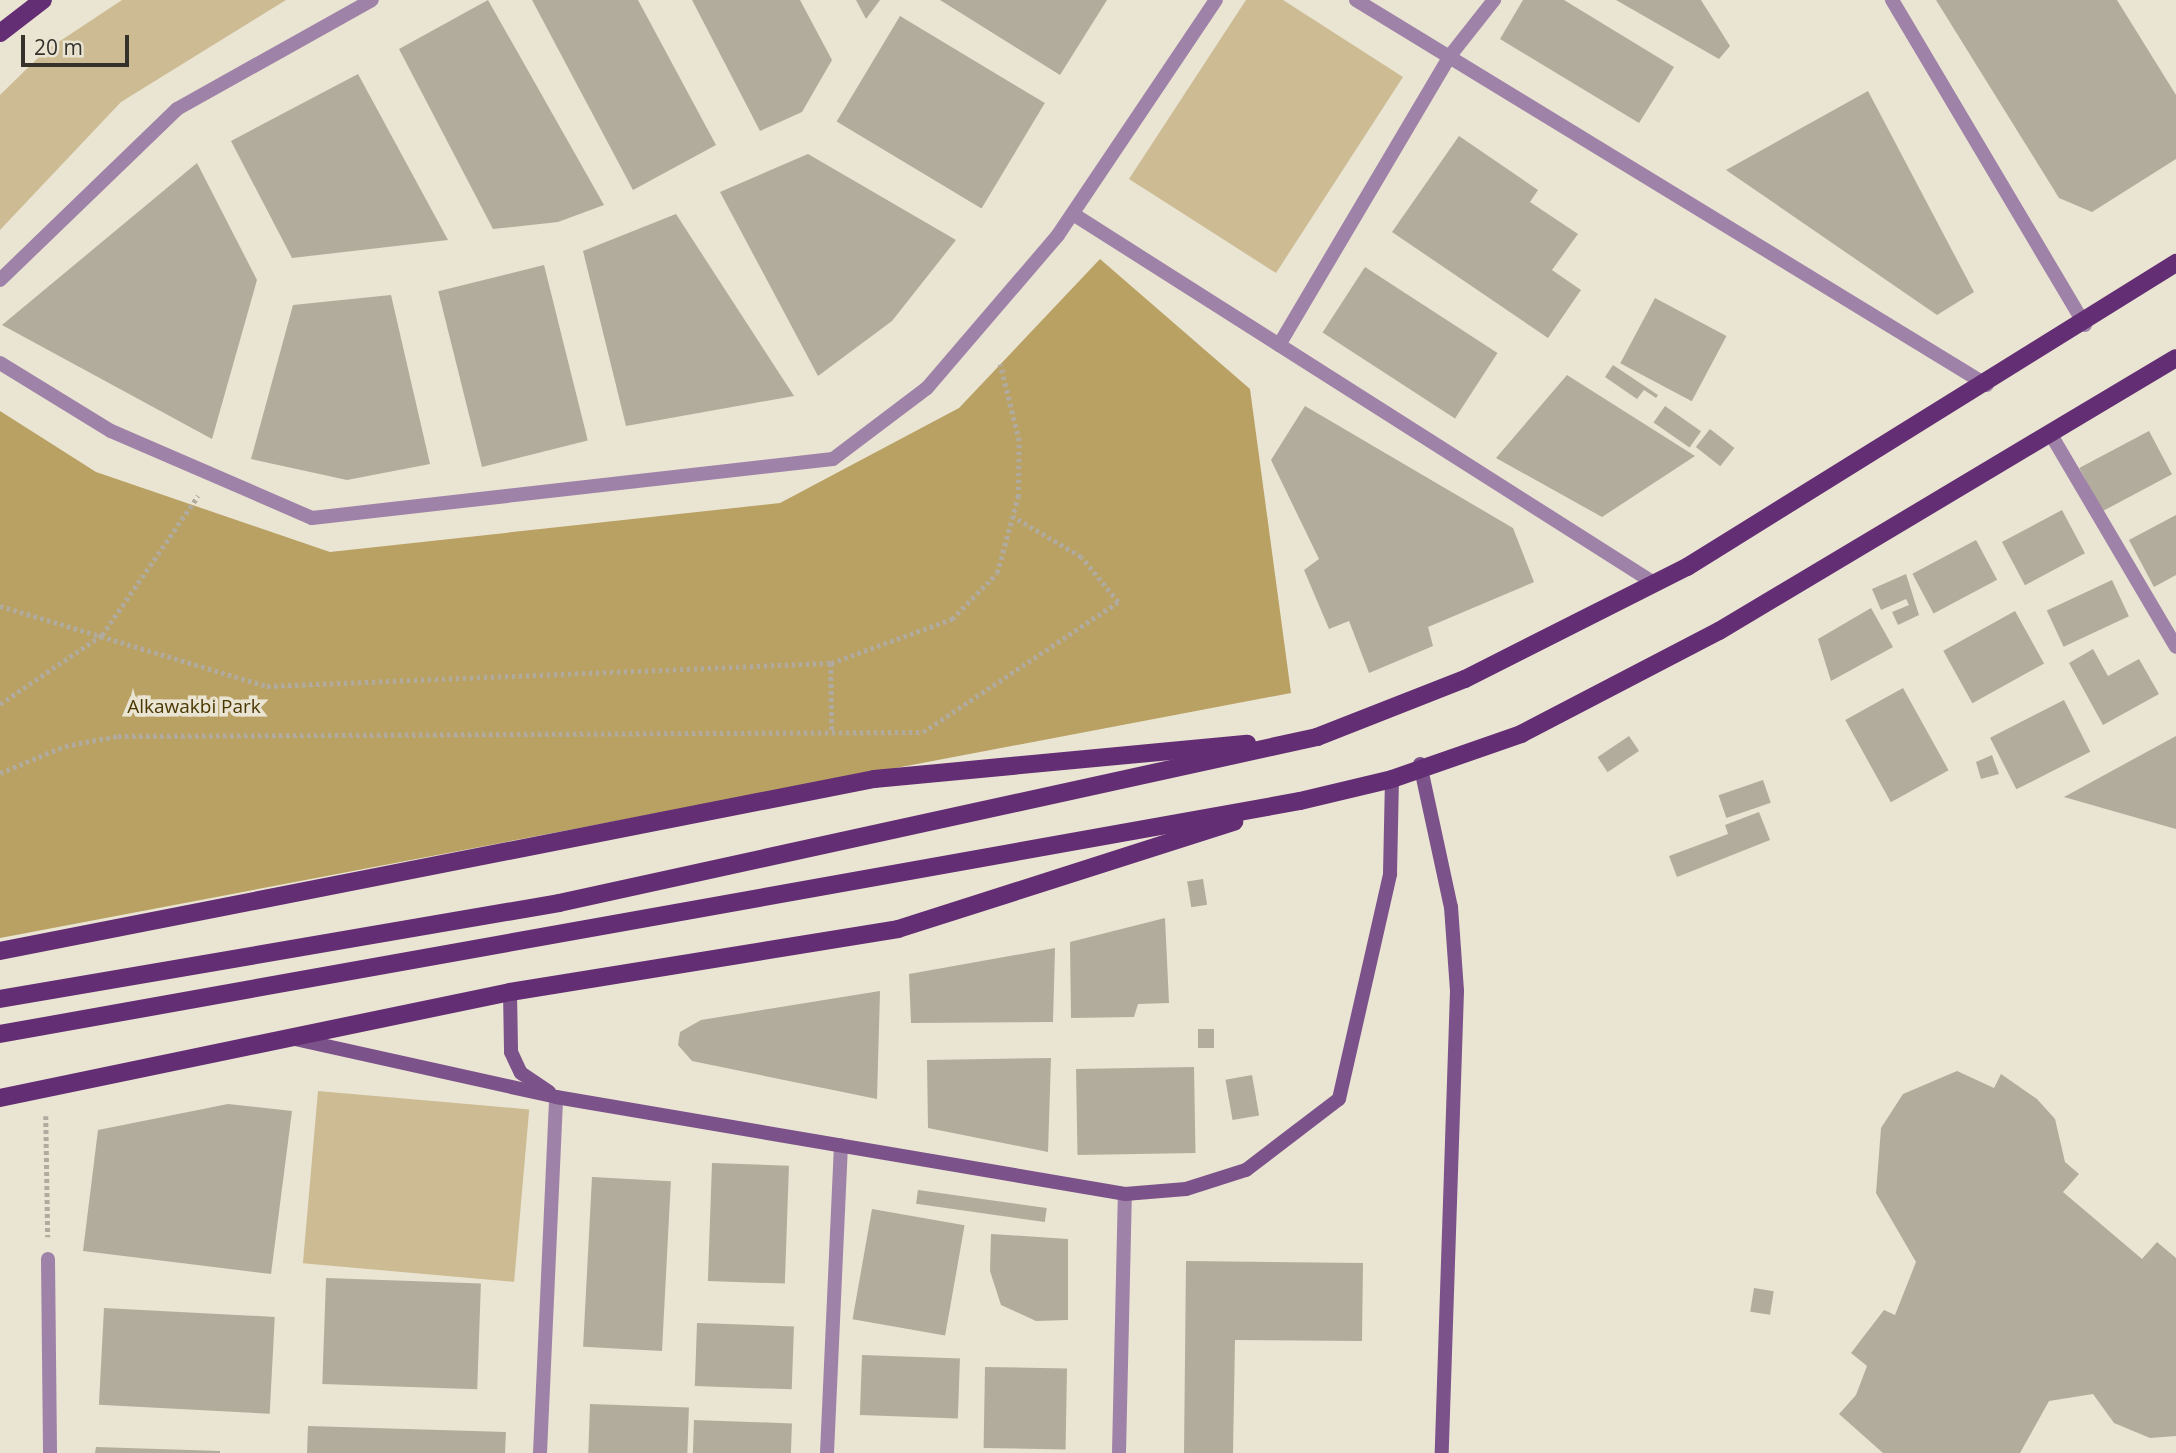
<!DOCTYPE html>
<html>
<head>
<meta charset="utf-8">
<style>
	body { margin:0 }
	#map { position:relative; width:2176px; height:1453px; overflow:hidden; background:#eae4d3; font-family:"Open Sans",sans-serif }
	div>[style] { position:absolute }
	.green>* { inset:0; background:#cdbc93; transform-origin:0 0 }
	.forest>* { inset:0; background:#b9a163 }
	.building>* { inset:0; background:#b2ac9c; transform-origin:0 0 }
	.path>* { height:4.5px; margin-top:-2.25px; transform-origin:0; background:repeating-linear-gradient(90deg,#b0ab9e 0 3.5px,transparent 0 7px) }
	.lane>* { height:14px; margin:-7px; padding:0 7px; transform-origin:7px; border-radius:7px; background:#9f82a8 }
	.street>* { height:14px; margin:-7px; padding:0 7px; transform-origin:7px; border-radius:7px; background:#9f82a8 }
	.secondary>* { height:14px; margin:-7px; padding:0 7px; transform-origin:7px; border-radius:7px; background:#7c528a }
	.primary>* { height:18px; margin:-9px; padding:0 9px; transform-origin:9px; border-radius:9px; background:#632e73 }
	span { translate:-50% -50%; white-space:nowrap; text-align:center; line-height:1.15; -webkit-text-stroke:7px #eae4d3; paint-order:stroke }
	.park-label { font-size:19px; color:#4a3803 }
	.scale { position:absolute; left:21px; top:35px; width:108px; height:32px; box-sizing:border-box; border:4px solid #35322c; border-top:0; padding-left:9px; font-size:21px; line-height:24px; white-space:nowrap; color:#35322c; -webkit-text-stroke:5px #eae4d3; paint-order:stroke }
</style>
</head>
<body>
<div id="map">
	<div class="green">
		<div style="clip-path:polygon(122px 0,286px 0,121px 102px,0 230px,0 95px,45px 51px)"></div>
		<div style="clip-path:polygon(1246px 0,1283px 0,1403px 77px,1276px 273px,1129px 179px)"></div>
		<div style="left:318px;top:1091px;width:212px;height:173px;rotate:5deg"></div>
	</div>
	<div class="forest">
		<div style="clip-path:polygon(1100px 259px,1250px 389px,1291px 693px,0 938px,0 411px,96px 472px,330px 552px,780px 503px,959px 408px)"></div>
	</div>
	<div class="building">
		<div style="clip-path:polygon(488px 0,604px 205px,558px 222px,493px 229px,399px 49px)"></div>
		<div style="clip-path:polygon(532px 0,638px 0,716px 145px,633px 190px)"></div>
		<div style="clip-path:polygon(692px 0,800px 0,832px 60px,802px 112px,760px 131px)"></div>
		<div style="clip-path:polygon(856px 0,880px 0,866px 19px)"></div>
		<div style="clip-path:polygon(940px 0,1107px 0,1060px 75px)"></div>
		<div style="clip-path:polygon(1523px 0,1564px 0,1674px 67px,1639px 123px,1500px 39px)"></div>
		<div style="clip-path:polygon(1616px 0,1701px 0,1730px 46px,1719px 59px)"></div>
		<div style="clip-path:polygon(1936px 0,2117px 0,2176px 95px,2176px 159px,2092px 212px,2059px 198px)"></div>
		<div style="left:900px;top:16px;width:169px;height:123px;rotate:31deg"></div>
		<div style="clip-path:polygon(358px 74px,448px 240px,292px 258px,231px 141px)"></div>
		<div style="clip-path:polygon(1868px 91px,1974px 292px,1937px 315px,1726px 170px)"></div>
		<div style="clip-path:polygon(1459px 136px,1538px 190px,1530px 202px,1578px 234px,1552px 270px,1581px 290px,1548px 338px,1392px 232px)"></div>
		<div style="clip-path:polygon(808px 154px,956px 240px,892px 321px,818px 376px,720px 192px)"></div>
		<div style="clip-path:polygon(197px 163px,257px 280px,212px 439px,2px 325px)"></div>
		<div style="clip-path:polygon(676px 214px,794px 396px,626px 426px,583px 251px)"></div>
		<div style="left:544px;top:265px;width:181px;height:109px;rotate:76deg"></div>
		<div style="left:1365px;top:267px;width:158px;height:78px;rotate:33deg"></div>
		<div style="clip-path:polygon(391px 295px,430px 464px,347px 480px,251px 459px,293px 305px)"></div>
		<div style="left:1655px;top:298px;width:81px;height:74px;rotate:28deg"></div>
		<div style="clip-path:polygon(1613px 365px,1658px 395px,1656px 398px,1644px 390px,1637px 399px,1605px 377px)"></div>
		<div style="clip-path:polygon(1567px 375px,1695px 456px,1602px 517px,1496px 458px)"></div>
		<div style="clip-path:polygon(1305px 406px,1513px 528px,1534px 582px,1428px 627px,1433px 646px,1369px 673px,1349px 621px,1329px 629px,1304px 570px,1319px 559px,1271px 460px)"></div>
		<div style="left:1665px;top:406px;width:44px;height:20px;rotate:35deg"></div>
		<div style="left:1710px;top:429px;width:31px;height:23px;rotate:38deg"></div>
		<div style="left:2149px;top:431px;width:49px;height:79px;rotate:62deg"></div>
		<div style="left:2062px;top:510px;width:49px;height:68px;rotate:62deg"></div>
		<div style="clip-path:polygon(2176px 515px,2176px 575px,2154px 587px,2129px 540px)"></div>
		<div style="left:1976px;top:540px;width:45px;height:72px;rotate:62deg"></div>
		<div style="clip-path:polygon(1906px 574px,1919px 615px,1898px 625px,1892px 612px,1909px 605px,1906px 599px,1881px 610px,1872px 589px)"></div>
		<div style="left:2112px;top:580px;width:40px;height:72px;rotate:65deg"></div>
		<div style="clip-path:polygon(1871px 608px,1893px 647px,1831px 681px,1818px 639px)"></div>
		<div style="left:2015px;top:611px;width:60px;height:82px;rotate:61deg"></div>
		<div style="clip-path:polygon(2093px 649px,2108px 676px,2139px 659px,2159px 694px,2103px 725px,2069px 663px)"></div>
		<div style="left:1903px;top:688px;width:94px;height:66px;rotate:61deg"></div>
		<div style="left:2064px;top:700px;width:58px;height:83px;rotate:63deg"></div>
		<div style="left:1629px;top:736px;width:18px;height:38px;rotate:56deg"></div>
		<div style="clip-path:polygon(2176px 736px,2176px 829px,2064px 797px)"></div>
		<div style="clip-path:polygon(1992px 755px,1999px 774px,1981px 779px,1976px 762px)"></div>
		<div style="left:1763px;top:780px;width:24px;height:47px;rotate:71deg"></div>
		<div style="clip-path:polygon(1759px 812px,1770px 840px,1677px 877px,1669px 856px,1728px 834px,1725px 825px)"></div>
		<div style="left:1203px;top:879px;width:26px;height:16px;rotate:81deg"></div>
		<div style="clip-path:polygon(1165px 918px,1169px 1003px,1138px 1004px,1134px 1017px,1071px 1018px,1070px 942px)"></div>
		<div style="clip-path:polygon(1055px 948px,1053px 1022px,911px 1023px,909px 974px)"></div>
		<div style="clip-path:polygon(880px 991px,877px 1099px,692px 1061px,678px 1045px,680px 1032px,701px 1020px)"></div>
		<div style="left:1198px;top:1029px;width:16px;height:19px"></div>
		<div style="clip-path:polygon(1051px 1058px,1048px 1152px,928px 1128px,927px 1060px)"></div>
		<div style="left:1194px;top:1067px;width:86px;height:118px;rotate:89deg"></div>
		<div style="clip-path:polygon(1957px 1071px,1994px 1088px,2001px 1074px,2037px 1099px,2055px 1119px,2065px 1162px,2079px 1174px,2063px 1192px,2142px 1259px,2157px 1242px,2176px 1258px,2176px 1436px,2150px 1438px,2114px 1423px,2093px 1394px,2049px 1401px,2020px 1453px,1883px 1453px,1839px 1414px,1856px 1395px,1867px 1366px,1851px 1353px,1884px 1310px,1895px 1315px,1916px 1262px,1876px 1193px,1881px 1128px,1903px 1094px)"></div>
		<div style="left:1252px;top:1075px;width:41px;height:27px;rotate:80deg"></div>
		<div style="clip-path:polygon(228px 1104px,292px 1111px,271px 1274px,83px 1251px,98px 1130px)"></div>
		<div style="left:712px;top:1163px;width:77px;height:118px;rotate:2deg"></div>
		<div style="left:592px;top:1177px;width:79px;height:170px;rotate:3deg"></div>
		<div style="left:918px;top:1190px;width:130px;height:14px;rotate:8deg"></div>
		<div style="left:872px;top:1209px;width:94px;height:112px;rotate:10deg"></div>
		<div style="clip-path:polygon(991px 1234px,1068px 1239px,1068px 1320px,1036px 1321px,1001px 1305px,990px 1271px)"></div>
		<div style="clip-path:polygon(1186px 1261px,1363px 1263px,1362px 1341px,1235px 1340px,1233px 1453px,1184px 1453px)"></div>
		<div style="left:326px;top:1278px;width:155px;height:106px;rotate:2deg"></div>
		<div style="left:1754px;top:1288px;width:20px;height:24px;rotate:9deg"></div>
		<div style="left:104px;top:1308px;width:171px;height:97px;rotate:3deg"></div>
		<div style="left:697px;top:1323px;width:97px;height:63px;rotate:2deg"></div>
		<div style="left:862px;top:1355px;width:98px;height:60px;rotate:2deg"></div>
		<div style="left:985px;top:1367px;width:82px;height:81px;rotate:1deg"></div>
		<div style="left:590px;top:1404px;width:99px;height:49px;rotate:2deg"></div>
		<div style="left:694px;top:1420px;width:98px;height:33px;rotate:2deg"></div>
		<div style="clip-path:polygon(308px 1426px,506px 1432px,505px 1453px,307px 1453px)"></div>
		<div style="clip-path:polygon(96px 1447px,220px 1451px,220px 1453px,95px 1453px)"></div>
	</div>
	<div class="path">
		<div style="left:0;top:606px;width:279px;rotate:16.7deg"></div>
		<div style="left:267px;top:686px;width:564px;rotate:-2.34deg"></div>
		<div style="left:831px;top:663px;width:129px;rotate:-20deg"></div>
		<div style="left:952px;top:619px;width:64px;rotate:-45.6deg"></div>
		<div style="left:997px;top:573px;width:79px;rotate:-74.6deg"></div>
		<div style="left:1018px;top:497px;width:56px;rotate:-89deg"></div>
		<div style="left:1019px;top:441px;width:79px;rotate:-103.9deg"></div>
		<div style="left:831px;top:663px;width:70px;rotate:89.2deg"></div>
		<div style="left:0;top:704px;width:123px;rotate:-34.1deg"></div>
		<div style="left:102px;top:635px;width:169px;rotate:-55.4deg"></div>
		<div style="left:0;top:773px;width:70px;rotate:-22.6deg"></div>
		<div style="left:65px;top:746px;width:54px;rotate:-10.7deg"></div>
		<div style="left:118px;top:736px;width:805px;rotate:-0.28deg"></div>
		<div style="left:923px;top:732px;width:234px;rotate:-33.7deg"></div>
		<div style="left:1118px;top:602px;width:58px;rotate:-129.4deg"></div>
		<div style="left:1081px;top:557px;width:79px;rotate:-149.5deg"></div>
		<div style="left:46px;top:1116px;width:121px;rotate:89.1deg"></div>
	</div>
	<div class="lane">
		<div style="left:48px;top:1259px;width:194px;rotate:89.4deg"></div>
	</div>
	<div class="street">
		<div style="left:1356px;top:0;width:739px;rotate:31.39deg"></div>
		<div style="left:1892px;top:0;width:378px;rotate:59.3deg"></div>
		<div style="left:1073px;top:214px;width:688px;rotate:32.42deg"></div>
		<div style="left:0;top:280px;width:246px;rotate:-44deg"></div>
		<div style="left:177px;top:109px;width:223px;rotate:-29.2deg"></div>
		<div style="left:1279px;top:345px;width:334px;rotate:-59.4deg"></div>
		<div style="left:1449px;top:57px;width:73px;rotate:-51.7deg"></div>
		<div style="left:0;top:363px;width:130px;rotate:31.5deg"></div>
		<div style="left:111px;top:431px;width:219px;rotate:23.4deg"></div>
		<div style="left:312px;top:518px;width:524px;rotate:-6.46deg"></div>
		<div style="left:833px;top:459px;width:118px;rotate:-37.1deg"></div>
		<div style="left:927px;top:388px;width:201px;rotate:-49.4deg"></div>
		<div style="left:1058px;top:235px;width:283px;rotate:-56.1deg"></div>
		<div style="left:2050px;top:433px;width:248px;rotate:59.5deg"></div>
		<div style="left:540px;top:1453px;width:356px;rotate:-87.4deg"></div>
		<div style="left:827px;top:1453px;width:308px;rotate:-87.4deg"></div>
		<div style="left:1119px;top:1453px;width:259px;rotate:-88.7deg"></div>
	</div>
	<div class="secondary">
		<div style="left:1420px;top:764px;width:146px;rotate:77.8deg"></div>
		<div style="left:1451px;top:907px;width:84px;rotate:85.9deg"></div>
		<div style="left:1457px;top:991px;width:462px;rotate:91.9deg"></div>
		<div style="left:510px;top:992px;width:60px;rotate:89deg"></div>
		<div style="left:511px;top:1052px;width:23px;rotate:65deg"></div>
		<div style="left:521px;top:1073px;width:34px;rotate:34deg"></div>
		<div style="left:295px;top:1039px;width:267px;rotate:12.5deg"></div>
		<div style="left:556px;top:1097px;width:577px;rotate:9.67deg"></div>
		<div style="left:1125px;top:1194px;width:61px;rotate:-4.7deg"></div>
		<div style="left:1186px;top:1189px;width:63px;rotate:-17.6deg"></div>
		<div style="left:1246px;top:1170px;width:117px;rotate:-37.4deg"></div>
		<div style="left:1339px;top:1099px;width:231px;rotate:-77.2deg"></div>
		<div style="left:1390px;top:874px;width:95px;rotate:-88.8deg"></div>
	</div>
	<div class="primary">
		<div style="left:0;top:33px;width:54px;rotate:-37.5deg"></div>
		<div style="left:0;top:951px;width:891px;rotate:-11.13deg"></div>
		<div style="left:874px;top:779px;width:375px;rotate:-5.4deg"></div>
		<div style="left:0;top:999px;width:567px;rotate:-9.74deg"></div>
		<div style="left:559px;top:903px;width:776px;rotate:-12.35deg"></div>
		<div style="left:1317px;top:737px;width:159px;rotate:-21.4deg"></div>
		<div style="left:1465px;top:679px;width:249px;rotate:-26.8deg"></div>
		<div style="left:1687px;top:567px;width:576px;rotate:-31.87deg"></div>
		<div style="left:0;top:1034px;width:1321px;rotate:-10.16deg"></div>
		<div style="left:1300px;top:801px;width:95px;rotate:-13.4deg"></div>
		<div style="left:1392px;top:779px;width:137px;rotate:-19.2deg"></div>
		<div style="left:1521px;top:734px;width:223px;rotate:-27.5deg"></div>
		<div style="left:1719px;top:631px;width:532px;rotate:-30.85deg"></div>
		<div style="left:0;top:1098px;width:521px;rotate:-11.74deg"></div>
		<div style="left:510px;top:992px;width:393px;rotate:-9.2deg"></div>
		<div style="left:898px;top:929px;width:353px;rotate:-17.7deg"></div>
	</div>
	<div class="park-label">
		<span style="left:194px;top:707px">Alkawakbi Park</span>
	</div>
	<div class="scale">20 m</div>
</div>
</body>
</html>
